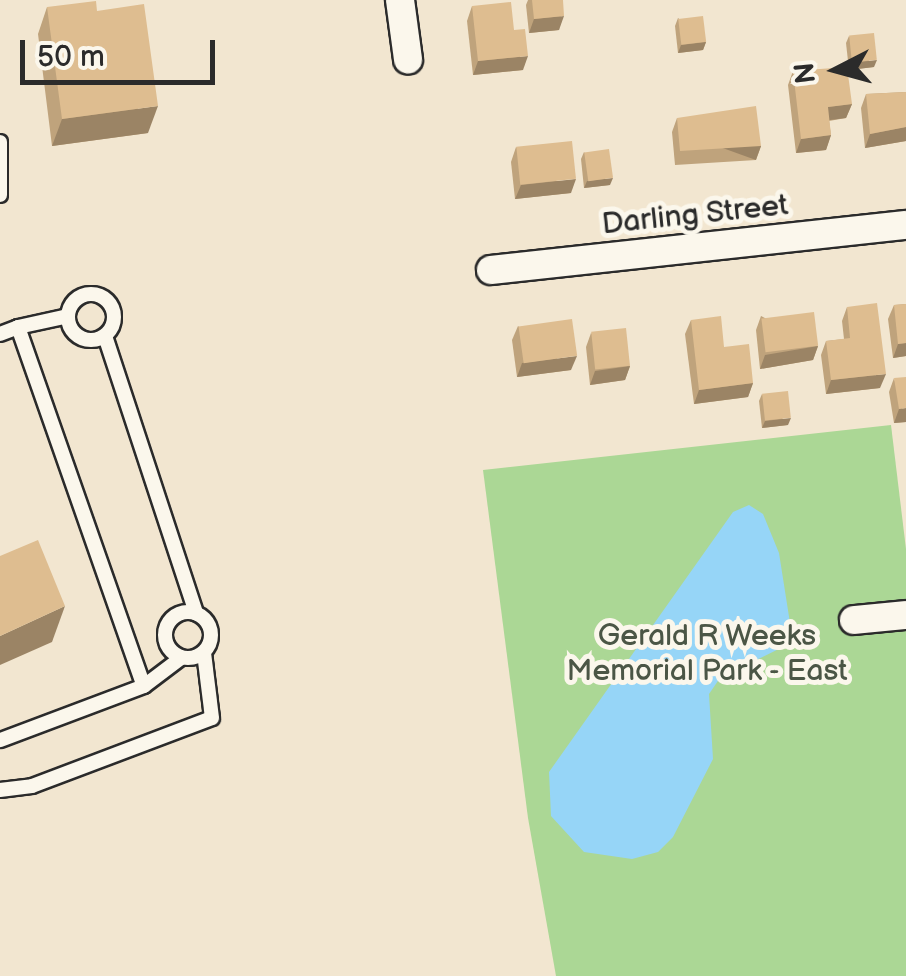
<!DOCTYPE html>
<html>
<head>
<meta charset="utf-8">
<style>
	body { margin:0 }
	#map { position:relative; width:906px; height:976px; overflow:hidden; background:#f2e6d0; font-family:"Balsamiq Sans",sans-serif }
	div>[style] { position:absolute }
	.green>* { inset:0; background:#abd795 }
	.water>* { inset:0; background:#96d5f7 }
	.roads { filter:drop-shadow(2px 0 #2b2b2b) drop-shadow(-2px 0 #2b2b2b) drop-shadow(0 2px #2b2b2b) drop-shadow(0 -2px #2b2b2b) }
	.service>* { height:14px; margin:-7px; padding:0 7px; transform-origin:7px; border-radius:7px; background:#fbf7ec }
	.service>.ring { margin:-7px; padding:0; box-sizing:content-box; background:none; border:14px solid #fbf7ec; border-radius:50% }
	.minor>* { height:28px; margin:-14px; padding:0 14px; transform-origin:14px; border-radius:14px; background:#fbf7ec }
	.wall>* { inset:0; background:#bfa37c }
	.shaded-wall>* { inset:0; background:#9b8465; transform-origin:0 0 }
	.building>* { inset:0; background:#debd90; transform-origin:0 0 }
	span { translate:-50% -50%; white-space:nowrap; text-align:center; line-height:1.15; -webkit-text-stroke:10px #fbf7ec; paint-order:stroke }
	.street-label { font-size:30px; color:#2b2b2b }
	.park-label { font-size:30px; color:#4b5646 }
	.north { position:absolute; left:786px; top:20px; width:100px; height:100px; -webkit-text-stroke:8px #fbf7ec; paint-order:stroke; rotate:264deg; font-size:28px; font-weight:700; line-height:40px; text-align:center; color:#2b2b2b }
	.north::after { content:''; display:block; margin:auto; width:35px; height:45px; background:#2b2b2b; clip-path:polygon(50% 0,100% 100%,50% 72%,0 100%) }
	.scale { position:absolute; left:20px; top:40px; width:195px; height:45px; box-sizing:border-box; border:5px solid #2b2b2b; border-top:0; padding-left:12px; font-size:30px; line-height:35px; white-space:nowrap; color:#2b2b2b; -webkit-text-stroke:8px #fbf7ec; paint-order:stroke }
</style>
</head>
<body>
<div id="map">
	<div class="green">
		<div style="clip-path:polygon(891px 425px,906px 549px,906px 976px,556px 976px,528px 818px,483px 470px)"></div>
	</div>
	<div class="water">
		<div style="clip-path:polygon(749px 505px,763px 514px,779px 553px,793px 642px,720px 678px,709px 694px,713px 759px,673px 837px,658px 852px,632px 859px,584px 852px,551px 816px,549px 772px,733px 512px)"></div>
	</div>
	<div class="roads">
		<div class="service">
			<div style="left:0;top:142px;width:53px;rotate:90deg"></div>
			<div class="ring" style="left:68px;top:294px;width:32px;height:32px"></div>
			<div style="left:18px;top:327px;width:51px;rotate:-12.4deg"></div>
			<div style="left:0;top:334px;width:19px;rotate:-21deg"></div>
			<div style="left:18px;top:327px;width:380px;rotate:70.7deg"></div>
			<div style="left:144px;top:686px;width:154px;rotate:159.4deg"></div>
			<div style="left:105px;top:336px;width:292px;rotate:71.8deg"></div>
			<div class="ring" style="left:165px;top:612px;width:32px;height:32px"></div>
			<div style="left:144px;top:686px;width:46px;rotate:-37.1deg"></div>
			<div style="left:0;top:790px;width:32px;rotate:-7deg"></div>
			<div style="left:32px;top:786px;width:192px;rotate:-20.7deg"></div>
			<div style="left:212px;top:718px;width:65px;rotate:-97deg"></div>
		</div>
		<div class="minor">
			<div style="left:400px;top:0;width:60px;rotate:82.3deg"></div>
			<div style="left:491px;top:270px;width:417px;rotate:-6.2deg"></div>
			<div style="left:854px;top:620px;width:52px;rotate:-5.5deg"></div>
		</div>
	</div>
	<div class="wall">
		<div style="clip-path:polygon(528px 0,563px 0,559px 30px,529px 33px,526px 5px)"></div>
		<div style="clip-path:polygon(472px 6px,514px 30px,523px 70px,473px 75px,467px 21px)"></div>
		<div style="clip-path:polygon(47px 7px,97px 11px,148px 133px,52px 146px,38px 34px)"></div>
		<div style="clip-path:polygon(678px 18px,706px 42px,703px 50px,678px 53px,675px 26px)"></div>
		<div style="clip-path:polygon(849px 36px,874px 67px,849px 70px,846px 43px)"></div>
		<div style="clip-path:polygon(793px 71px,852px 104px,846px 118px,829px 121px,831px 135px,826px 150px,796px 153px,788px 85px)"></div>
		<div style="clip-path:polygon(906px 92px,906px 141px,865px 148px,861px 108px,866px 94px)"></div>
		<div style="clip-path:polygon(677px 118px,761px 146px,756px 160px,675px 165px,672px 132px)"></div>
		<div style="clip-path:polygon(516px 147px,571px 193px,515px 199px,511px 162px)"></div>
		<div style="clip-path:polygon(584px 152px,610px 185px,584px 188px,581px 159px)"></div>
		<div style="clip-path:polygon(906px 304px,906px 356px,893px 358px,888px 319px,894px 305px)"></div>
		<div style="clip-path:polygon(847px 307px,880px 388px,826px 394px,821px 355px,826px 341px,844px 339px,842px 321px)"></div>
		<div style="clip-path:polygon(761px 316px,818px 346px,813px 360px,760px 369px,756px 330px)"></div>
		<div style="clip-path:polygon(691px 320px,724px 347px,753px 383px,748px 397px,694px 404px,685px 334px)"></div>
		<div style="clip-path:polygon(518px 326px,571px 370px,517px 377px,512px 340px)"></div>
		<div style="clip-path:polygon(591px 333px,630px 366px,625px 380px,590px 385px,586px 347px)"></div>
		<div style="clip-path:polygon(894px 378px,906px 422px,894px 423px,889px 392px)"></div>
		<div style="clip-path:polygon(762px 394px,788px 425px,762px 428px,759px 401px)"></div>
	</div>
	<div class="shaded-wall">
		<div style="clip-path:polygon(564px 16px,559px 30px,529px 33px,534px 19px)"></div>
		<div style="clip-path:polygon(706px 42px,703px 50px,678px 53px,681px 45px)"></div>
		<div style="clip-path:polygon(528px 56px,523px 70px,473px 75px,478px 61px)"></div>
		<div style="clip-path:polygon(877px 60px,874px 67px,849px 70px,851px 63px)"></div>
		<div style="clip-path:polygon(852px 104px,846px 118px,822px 121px,828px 107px)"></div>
		<div style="clip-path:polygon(158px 106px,148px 133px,52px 146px,62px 119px)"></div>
		<div style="clip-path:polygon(906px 127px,906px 141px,865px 148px,870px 134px)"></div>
		<div style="clip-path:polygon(831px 135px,826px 150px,796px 153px,801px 139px)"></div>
		<div style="left:761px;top:146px;width:15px;height:81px;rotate:110deg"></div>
		<div style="clip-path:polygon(613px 178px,610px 185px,584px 188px,587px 181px)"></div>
		<div style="clip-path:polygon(576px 179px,571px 193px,515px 199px,521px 185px)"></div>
		<div style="clip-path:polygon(906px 343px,906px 356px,893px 358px,898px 344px)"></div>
		<div style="clip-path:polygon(818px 346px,813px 360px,760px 369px,765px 355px)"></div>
		<div style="clip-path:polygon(577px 356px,571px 370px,517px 377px,522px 363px)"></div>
		<div style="clip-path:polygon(630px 366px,625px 380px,590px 385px,595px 371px)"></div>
		<div style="clip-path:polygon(886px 374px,880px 388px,826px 394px,831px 380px)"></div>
		<div style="clip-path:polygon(753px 383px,748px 397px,694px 404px,699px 390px)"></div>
		<div style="clip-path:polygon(906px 408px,906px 422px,894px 423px,899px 409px)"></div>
		<div style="clip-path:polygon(791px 418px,788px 425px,762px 428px,765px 421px)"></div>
		<div style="clip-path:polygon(65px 606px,52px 642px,0 665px,0 636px)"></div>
	</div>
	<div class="building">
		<div style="clip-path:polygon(532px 0,563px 0,564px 16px,534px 19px)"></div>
		<div style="clip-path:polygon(96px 1px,97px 11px,144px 4px,158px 106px,62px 119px,47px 7px)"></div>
		<div style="clip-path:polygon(511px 2px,514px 30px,525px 29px,528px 56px,478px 61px,472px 6px)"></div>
		<div style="left:703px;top:16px;width:26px;height:25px;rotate:83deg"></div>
		<div style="left:874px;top:33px;width:27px;height:25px;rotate:84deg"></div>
		<div style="clip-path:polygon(847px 67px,852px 104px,828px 107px,831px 135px,801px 139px,793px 71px)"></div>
		<div style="clip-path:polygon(906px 92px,906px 127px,870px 134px,866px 94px)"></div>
		<div style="clip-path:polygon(756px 106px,761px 146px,680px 151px,677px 118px)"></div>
		<div style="left:572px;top:141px;width:38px;height:56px;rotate:84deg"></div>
		<div style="left:609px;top:149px;width:29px;height:25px;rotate:82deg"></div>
		<div style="clip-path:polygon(877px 303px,886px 374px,831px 380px,826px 341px,850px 338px,847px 307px)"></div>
		<div style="clip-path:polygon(906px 304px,906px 343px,898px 344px,894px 305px)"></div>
		<div style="left:814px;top:312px;width:34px;height:53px;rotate:83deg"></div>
		<div style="clip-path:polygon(721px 316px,724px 347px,749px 344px,753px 383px,699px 390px,691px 320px)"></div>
		<div style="left:572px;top:319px;width:37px;height:54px;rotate:82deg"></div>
		<div style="left:626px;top:328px;width:38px;height:35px;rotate:84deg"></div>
		<div style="clip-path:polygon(906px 377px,906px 408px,899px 409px,894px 378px)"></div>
		<div style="left:788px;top:391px;width:27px;height:26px;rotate:84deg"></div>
		<div style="clip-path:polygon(38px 540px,65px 606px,0 636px,0 556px)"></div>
	</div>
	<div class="street-label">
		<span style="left:695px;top:215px;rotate:-6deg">Darling Street</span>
	</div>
	<div class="park-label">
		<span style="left:707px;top:653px">Gerald R Weeks<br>Memorial Park - East</span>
	</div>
	<div class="north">N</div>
	<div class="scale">50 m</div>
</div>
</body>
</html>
